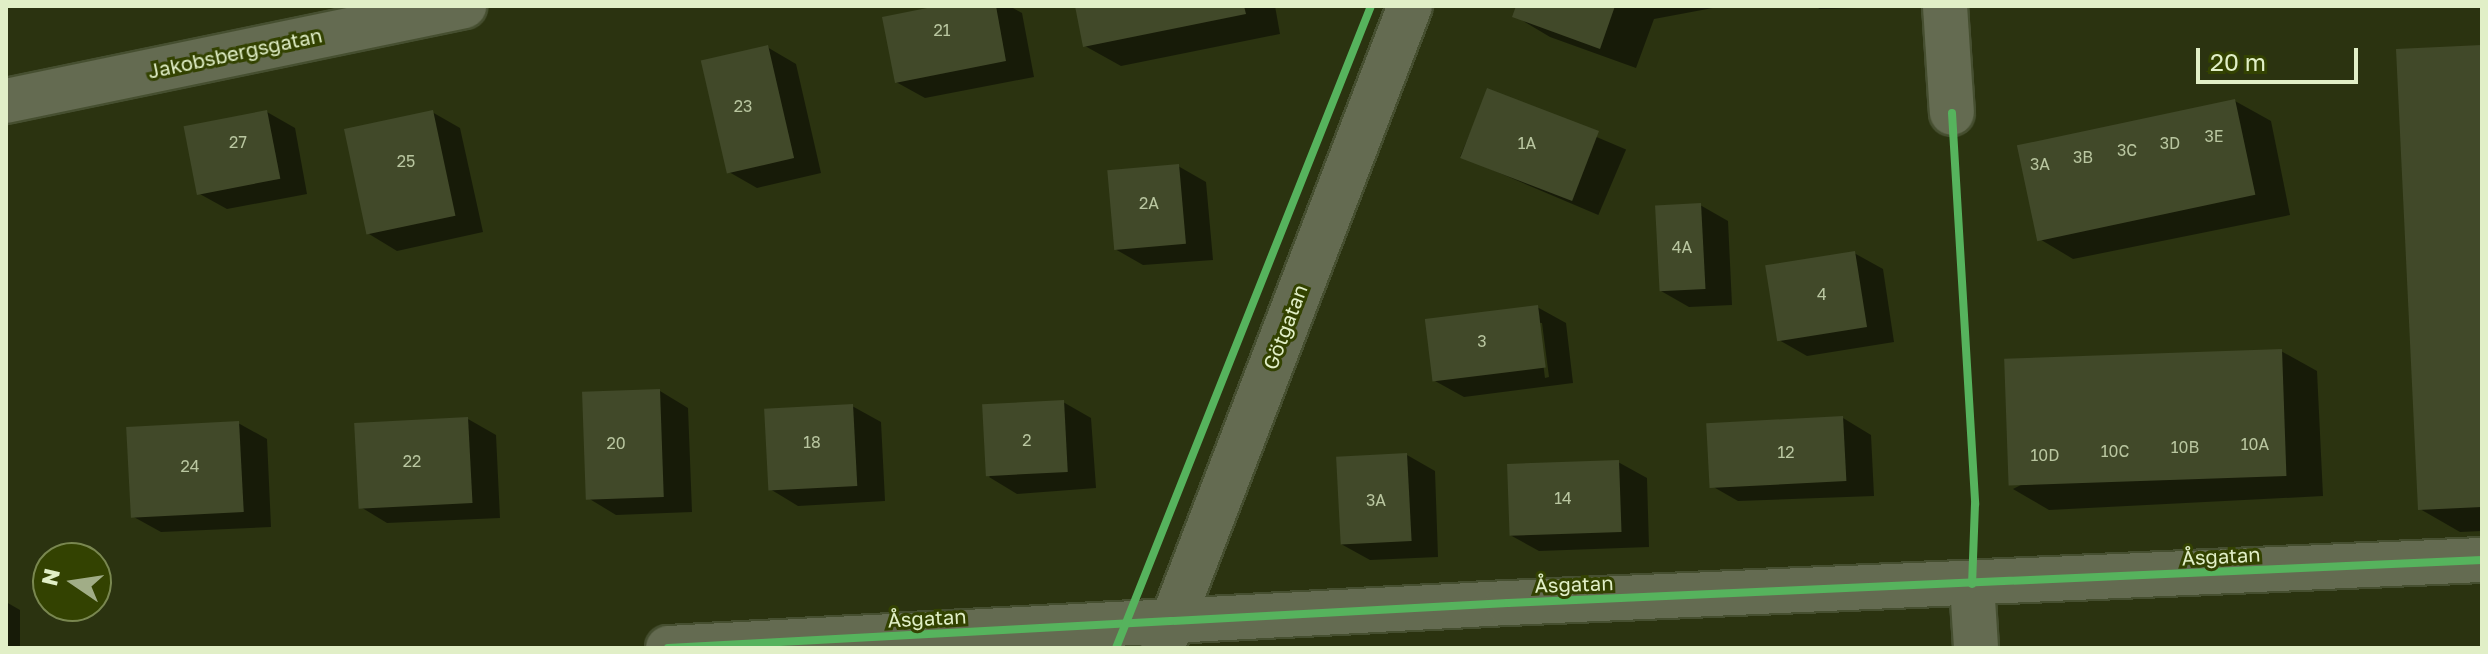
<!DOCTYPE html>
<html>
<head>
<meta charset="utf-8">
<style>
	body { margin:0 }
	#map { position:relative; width:2488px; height:654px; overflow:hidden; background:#2b3310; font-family:"Golos Text",sans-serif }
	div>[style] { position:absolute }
	.shadow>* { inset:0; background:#0007; transform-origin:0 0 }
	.building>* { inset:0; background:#414929; transform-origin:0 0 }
	.roads { filter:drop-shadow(2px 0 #464f30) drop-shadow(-2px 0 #464f30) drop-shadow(0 2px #464f30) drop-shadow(0 -2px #464f30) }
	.minor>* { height:44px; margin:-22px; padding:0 22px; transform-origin:22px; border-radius:22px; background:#646b51 }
	.cycleway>* { height:8px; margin:-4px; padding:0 4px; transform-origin:4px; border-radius:4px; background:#56b35d }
	span { translate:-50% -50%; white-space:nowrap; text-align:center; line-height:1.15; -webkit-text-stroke:6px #334201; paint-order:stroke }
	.number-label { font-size:16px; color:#b9c6a0 }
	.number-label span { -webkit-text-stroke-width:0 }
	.street-label { font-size:20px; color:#e1efc7 }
	.frame { position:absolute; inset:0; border:8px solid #e1efc7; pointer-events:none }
	.north { position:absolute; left:32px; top:542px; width:80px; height:80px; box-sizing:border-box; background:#334201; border:2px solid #798750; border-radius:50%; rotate:283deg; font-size:22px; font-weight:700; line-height:32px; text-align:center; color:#e1efc7 }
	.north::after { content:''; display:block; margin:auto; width:28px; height:36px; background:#a1ad87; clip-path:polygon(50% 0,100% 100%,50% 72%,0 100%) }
	.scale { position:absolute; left:2196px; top:48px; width:162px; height:36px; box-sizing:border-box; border:4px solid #e1efc7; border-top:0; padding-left:10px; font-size:24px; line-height:28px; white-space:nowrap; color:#e1efc7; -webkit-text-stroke:6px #334201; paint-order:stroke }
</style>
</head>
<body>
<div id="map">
	<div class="shadow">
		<div style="clip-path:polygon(947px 6px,1009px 6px,1022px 13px,1034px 77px,925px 98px,896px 82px)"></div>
		<div style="clip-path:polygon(1077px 6px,1275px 6px,1280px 34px,1121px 66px,1085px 46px)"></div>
		<div style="clip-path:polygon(1518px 6px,1717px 6px,1718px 7px,1654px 19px,1636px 68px,1550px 37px,1515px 16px)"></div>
		<div style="clip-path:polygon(1814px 6px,1893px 6px,1893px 7px,1820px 9px)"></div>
		<div style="clip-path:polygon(767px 47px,796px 64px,821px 173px,757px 188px,729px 172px)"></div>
		<div style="clip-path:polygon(2482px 47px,2482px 531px,2460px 532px,2420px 509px)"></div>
		<div style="left:1488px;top:91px;width:150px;height:71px;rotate:23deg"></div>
		<div style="clip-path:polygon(2235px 101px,2271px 121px,2290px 215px,2073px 259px,2038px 238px)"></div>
		<div style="clip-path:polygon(267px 112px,295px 128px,307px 194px,227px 209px,198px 193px)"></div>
		<div style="clip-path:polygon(432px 112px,460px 128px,483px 232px,397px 251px,369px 234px)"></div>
		<div style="clip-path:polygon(1178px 166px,1206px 182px,1213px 260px,1143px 265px,1115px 249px)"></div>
		<div style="clip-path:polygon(1700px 205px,1728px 221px,1732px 305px,1689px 307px,1661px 291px)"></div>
		<div style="clip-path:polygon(1854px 253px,1883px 269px,1894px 342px,1807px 356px,1779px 340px)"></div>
		<div style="clip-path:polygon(evenodd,1537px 307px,1566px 323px,1573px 383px,1464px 397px,1435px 381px,1537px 307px,1538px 323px,1542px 323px,1549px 377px,1545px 378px,1538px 323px)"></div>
		<div style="clip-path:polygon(2281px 351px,2317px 371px,2323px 496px,2049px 510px,2013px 489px)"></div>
		<div style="clip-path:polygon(660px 391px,688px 408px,692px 512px,616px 515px,588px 498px)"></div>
		<div style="clip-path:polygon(1063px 402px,1091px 418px,1096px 488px,1017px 494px,989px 477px)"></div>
		<div style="clip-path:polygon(852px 406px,881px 422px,885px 501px,798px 506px,770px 489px)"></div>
		<div style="clip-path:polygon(1843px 418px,1871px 435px,1874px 496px,1738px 501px,1710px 485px)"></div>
		<div style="clip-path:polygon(468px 419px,496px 435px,500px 518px,387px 523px,359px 506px)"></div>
		<div style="clip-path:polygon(238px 423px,267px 439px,271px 527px,161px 532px,132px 516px)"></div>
		<div style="clip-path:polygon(1407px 455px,1435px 471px,1438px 557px,1370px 560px,1341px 544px)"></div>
		<div style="clip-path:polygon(1618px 462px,1647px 478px,1649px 547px,1539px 551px,1510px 535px)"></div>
		<div style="clip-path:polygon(6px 602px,20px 610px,20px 648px,6px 648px)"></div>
	</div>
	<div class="building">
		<div style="clip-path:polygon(937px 6px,996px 6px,1006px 61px,895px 83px,882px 17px)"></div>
		<div style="clip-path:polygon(1075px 6px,1244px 6px,1246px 14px,1083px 47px)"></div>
		<div style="clip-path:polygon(1516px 6px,1615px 6px,1600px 49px,1512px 17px)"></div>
		<div style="left:768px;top:45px;width:116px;height:69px;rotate:77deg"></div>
		<div style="clip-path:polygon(2482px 45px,2482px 507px,2418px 510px,2396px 49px)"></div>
		<div style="left:1487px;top:88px;width:120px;height:75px;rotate:21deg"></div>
		<div style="left:2235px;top:99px;width:98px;height:223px;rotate:78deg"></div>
		<div style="left:267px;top:110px;width:70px;height:85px;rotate:79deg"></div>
		<div style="left:433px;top:110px;width:108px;height:91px;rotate:78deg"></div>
		<div style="left:1179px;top:164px;width:80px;height:72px;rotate:85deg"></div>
		<div style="left:1701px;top:203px;width:86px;height:46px;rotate:87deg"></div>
		<div style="left:1855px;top:251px;width:77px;height:91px;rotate:81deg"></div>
		<div style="left:1538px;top:305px;width:63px;height:114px;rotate:83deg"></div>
		<div style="left:2282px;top:349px;width:127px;height:278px;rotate:88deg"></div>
		<div style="left:660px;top:389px;width:108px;height:78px;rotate:88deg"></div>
		<div style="left:1064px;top:400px;width:72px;height:82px;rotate:87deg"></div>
		<div style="left:853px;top:404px;width:82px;height:89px;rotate:87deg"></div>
		<div style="left:1843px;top:416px;width:65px;height:137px;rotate:87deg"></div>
		<div style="left:468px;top:417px;width:86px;height:114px;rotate:87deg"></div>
		<div style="left:239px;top:421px;width:91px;height:113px;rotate:87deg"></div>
		<div style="left:1407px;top:453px;width:88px;height:71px;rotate:87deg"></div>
		<div style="left:1619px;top:460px;width:72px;height:112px;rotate:88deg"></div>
	</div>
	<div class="roads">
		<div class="minor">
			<div style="left:1945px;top:6px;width:107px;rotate:86.3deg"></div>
			<div style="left:6px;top:101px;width:468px;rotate:-11.7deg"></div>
			<div style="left:1972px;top:584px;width:64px;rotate:86.4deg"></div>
			<div style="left:1163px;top:645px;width:685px;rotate:-68.87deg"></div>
			<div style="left:668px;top:648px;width:841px;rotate:-3.07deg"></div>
			<div style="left:1508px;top:603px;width:975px;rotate:-2.53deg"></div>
		</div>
	</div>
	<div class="cycleway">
		<div style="left:1952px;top:113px;width:392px;rotate:86.6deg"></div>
		<div style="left:1975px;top:504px;width:80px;rotate:92.1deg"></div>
		<div style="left:668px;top:648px;width:841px;rotate:-3.07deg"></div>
		<div style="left:1508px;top:603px;width:975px;rotate:-2.53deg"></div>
		<div style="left:1116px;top:648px;width:691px;rotate:-68.34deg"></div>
	</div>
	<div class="number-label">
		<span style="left:942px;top:30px">21</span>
		<span style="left:743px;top:106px">23</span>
		<span style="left:2214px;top:136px">3E</span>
		<span style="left:238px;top:142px">27</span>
		<span style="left:1527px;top:143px">1A</span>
		<span style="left:2170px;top:143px">3D</span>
		<span style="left:2127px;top:150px">3C</span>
		<span style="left:2083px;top:157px">3B</span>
		<span style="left:406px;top:161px">25</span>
		<span style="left:2040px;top:164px">3A</span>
		<span style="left:1149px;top:203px">2A</span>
		<span style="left:1682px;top:247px">4A</span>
		<span style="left:1822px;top:294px">4</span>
		<span style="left:1482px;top:341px">3</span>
		<span style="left:1027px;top:440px">2</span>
		<span style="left:812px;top:442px">18</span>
		<span style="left:616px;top:443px">20</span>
		<span style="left:2255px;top:444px">10A</span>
		<span style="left:2185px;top:447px">10B</span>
		<span style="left:2115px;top:451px">10C</span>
		<span style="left:1786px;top:452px">12</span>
		<span style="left:2045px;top:455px">10D</span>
		<span style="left:412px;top:461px">22</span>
		<span style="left:190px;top:466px">24</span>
		<span style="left:1563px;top:498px">14</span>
		<span style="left:1376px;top:500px">3A</span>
	</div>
	<div class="street-label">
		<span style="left:235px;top:53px;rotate:-12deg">Jakobsbergsgatan</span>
		<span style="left:1285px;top:327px;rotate:-69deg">Götgatan</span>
		<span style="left:2221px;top:556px;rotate:-3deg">Åsgatan</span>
		<span style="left:1574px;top:584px;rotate:-2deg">Åsgatan</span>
		<span style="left:927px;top:618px;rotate:-3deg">Åsgatan</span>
	</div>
	<div class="frame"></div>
	<div class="north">N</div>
	<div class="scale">20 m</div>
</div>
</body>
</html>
